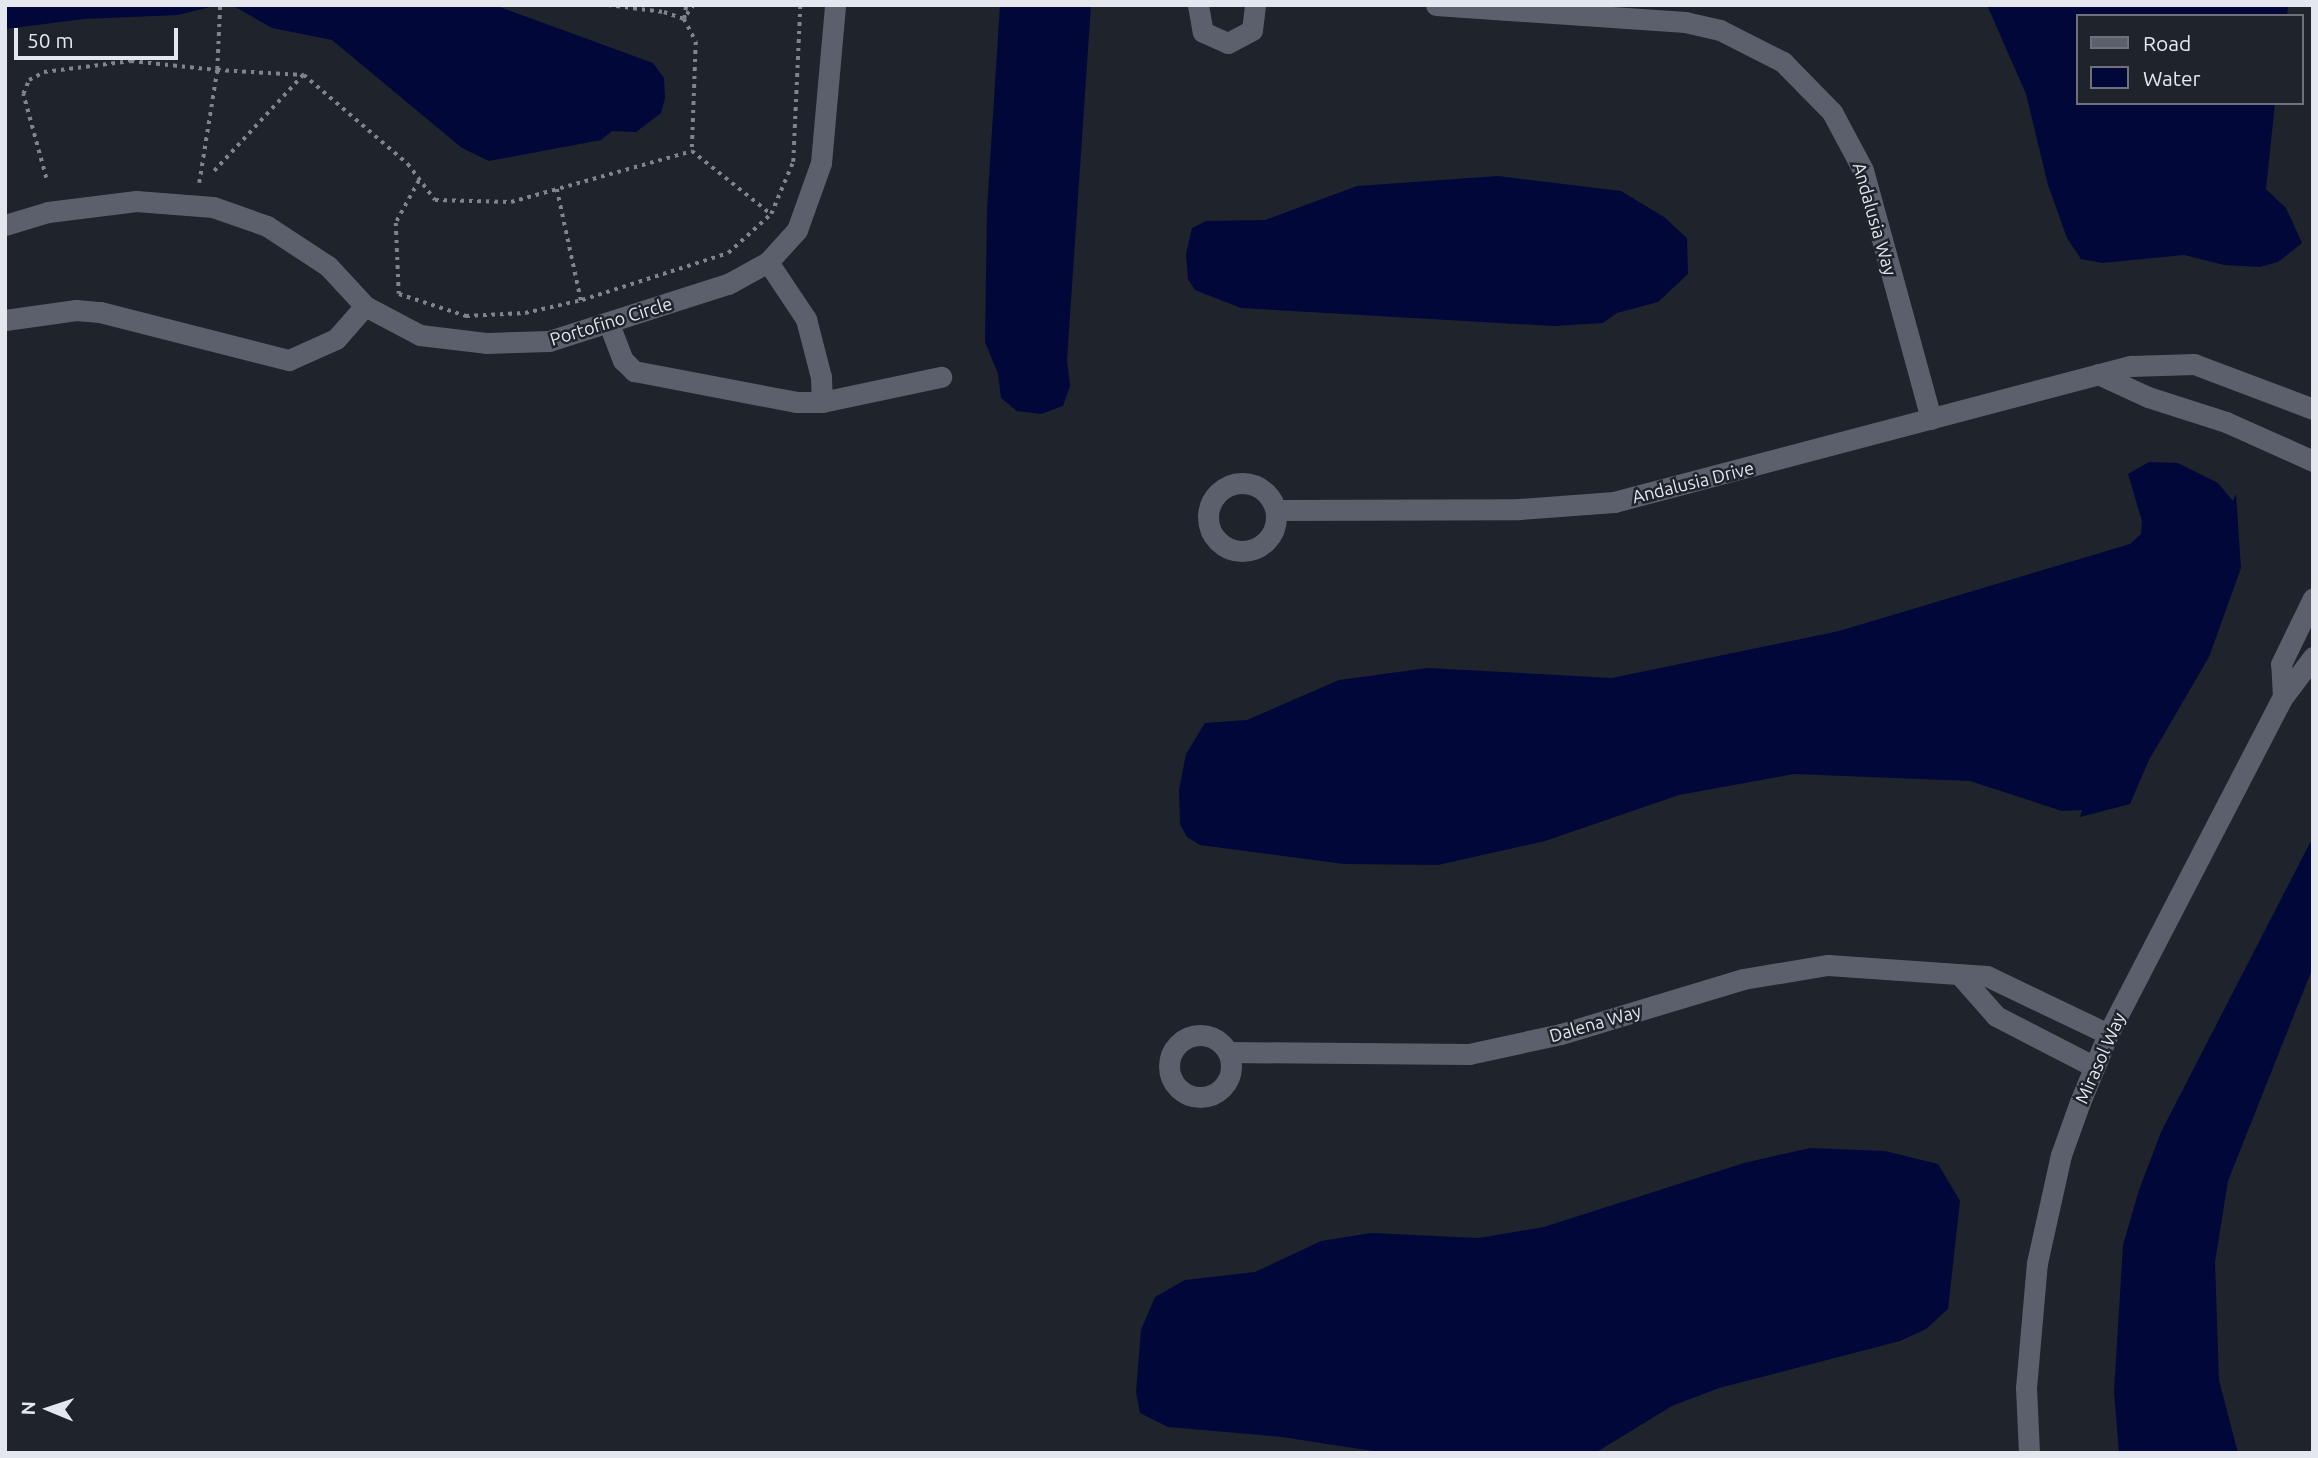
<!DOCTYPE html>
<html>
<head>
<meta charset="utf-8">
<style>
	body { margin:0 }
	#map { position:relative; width:2318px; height:1458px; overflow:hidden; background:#1e232c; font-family:Ubuntu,sans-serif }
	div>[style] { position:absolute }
	.water>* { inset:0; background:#010839 }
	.path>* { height:3.5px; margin-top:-1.75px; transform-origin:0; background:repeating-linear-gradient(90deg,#80848c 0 3.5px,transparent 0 8.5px) }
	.minor>* { height:21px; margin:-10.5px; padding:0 10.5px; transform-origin:10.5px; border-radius:10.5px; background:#5b606c }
	.minor>.ring { margin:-10.5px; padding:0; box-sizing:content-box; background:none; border:21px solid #5b606c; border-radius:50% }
	span { translate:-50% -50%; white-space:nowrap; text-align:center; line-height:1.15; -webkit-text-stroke:5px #1e232c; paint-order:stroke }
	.street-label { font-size:18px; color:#e4e7ee }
	.frame { position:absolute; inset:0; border:7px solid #e4e7ee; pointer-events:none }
	.legend { position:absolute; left:2076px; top:14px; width:228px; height:91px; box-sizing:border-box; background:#1e232c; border:2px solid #6d717a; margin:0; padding:9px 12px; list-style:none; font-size:21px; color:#e4e7ee }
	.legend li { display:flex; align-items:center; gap:14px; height:35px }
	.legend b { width:35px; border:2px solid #6d717a }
	.north { position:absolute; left:14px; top:1374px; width:70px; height:70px; -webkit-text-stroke:5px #1e232c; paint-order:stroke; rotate:272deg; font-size:19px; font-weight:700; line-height:28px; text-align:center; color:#e4e7ee }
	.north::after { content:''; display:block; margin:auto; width:24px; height:32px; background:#e4e7ee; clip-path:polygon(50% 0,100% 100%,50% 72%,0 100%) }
	.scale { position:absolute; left:14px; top:28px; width:164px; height:32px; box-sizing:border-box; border:4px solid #e4e7ee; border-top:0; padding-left:9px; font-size:21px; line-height:24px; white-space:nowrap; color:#e4e7ee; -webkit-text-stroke:5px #1e232c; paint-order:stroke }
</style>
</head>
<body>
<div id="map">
	<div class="water">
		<div style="clip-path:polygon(5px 5px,218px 5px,178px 15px,84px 19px,5px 29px)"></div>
		<div style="clip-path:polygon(232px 5px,494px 5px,653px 63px,664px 78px,665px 98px,661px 113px,636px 132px,612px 131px,601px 140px,489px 161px,462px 148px,332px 40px,272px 28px)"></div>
		<div style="clip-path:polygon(1000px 5px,1091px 5px,1067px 360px,1070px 386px,1063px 406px,1041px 414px,1017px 411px,1001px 398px,998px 374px,985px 342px,987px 209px)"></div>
		<div style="clip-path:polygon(1987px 5px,2288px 5px,2287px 16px,2078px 16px,2078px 103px,2275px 103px,2266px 189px,2286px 208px,2302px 243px,2278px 262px,2260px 267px,2224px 265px,2184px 255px,2102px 263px,2081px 259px,2067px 238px,2048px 185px,2026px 94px)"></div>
		<div style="clip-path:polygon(1498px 176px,1621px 191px,1664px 217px,1687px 238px,1688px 274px,1658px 302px,1617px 313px,1603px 323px,1554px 326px,1241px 308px,1195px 290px,1188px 279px,1186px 254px,1192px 228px,1206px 221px,1265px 220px,1357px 186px)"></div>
		<div style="clip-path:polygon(2149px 462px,2178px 463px,2218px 483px,2233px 501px,2236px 494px,2241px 568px,2209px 657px,2149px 760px,2130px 804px,2080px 817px,2082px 810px,2062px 811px,1970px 781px,1794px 774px,1679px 795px,1545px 841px,1438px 865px,1344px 864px,1200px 845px,1187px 837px,1180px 824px,1179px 790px,1186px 754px,1205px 723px,1247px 720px,1339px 680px,1428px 668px,1612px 678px,1839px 631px,2130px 544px,2141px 534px,2142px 521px,2128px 474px)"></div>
		<div style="clip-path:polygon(2313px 837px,2313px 967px,2228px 1181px,2215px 1262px,2219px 1380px,2238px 1453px,2119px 1453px,2114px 1392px,2123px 1245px,2139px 1190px,2161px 1132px)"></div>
		<div style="clip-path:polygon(1810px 1148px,1885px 1151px,1938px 1164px,1960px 1201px,1948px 1309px,1926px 1329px,1900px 1341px,1719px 1388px,1672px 1406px,1595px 1453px,1386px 1453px,1282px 1437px,1168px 1427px,1140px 1413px,1136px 1392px,1141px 1330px,1155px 1297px,1185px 1280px,1255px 1272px,1321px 1241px,1371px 1233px,1479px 1238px,1544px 1227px,1744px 1163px)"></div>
	</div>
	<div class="path">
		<div style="left:608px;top:5px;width:56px;rotate:7.1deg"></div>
		<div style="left:664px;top:12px;width:21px;rotate:19deg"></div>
		<div style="left:684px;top:19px;width:14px;rotate:-82deg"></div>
		<div style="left:694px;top:5px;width:17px;rotate:126deg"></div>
		<div style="left:684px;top:19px;width:26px;rotate:62deg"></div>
		<div style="left:696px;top:42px;width:109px;rotate:92.1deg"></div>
		<div style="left:692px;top:151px;width:101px;rotate:38.6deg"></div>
		<div style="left:771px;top:214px;width:56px;rotate:-67.1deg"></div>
		<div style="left:793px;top:162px;width:157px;rotate:-87.4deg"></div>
		<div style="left:214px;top:171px;width:131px;rotate:-47.2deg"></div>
		<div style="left:46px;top:178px;width:87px;rotate:-105.3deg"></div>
		<div style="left:23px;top:94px;width:15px;rotate:-67deg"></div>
		<div style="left:29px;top:80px;width:17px;rotate:-28deg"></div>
		<div style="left:44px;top:72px;width:88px;rotate:-7.2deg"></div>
		<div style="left:131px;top:61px;width:86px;rotate:6deg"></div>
		<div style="left:217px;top:70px;width:65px;rotate:-87.4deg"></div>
		<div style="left:419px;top:181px;width:48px;rotate:118.7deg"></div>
		<div style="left:396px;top:223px;width:71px;rotate:87.6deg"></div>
		<div style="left:399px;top:294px;width:71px;rotate:18.2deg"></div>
		<div style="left:466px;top:316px;width:59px;rotate:-2.9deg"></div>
		<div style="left:525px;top:313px;width:58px;rotate:-12.8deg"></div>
		<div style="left:582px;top:300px;width:153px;rotate:-17.8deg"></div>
		<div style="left:728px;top:253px;width:58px;rotate:-42.2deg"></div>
		<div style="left:199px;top:183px;width:114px;rotate:-80.9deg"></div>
		<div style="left:217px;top:70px;width:87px;rotate:3.3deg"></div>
		<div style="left:304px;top:75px;width:137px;rotate:40.6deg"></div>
		<div style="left:408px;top:164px;width:45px;rotate:53.1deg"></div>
		<div style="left:435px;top:200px;width:76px;rotate:1.5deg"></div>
		<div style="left:511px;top:202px;width:188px;rotate:-15.7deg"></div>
		<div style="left:557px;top:189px;width:114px;rotate:77.8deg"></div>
	</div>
	<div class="minor">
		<div style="left:1198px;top:5px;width:27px;rotate:80deg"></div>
		<div style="left:1203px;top:32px;width:27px;rotate:24deg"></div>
		<div style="left:1228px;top:43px;width:27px;rotate:-28deg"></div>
		<div style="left:1252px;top:30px;width:25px;rotate:-83deg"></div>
		<div style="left:1436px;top:5px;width:250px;rotate:3.9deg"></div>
		<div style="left:1685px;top:22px;width:36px;rotate:13deg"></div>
		<div style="left:1720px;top:30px;width:71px;rotate:26.9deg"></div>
		<div style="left:1783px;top:62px;width:70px;rotate:45.6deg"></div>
		<div style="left:1832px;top:112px;width:66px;rotate:61.9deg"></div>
		<div style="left:1863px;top:170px;width:258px;rotate:74.7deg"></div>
		<div style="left:5px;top:225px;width:45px;rotate:-16.8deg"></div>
		<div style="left:48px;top:212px;width:89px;rotate:-7.1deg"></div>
		<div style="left:136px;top:201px;width:77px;rotate:4.5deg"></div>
		<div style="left:213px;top:207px;width:57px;rotate:19.4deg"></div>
		<div style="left:267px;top:226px;width:73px;rotate:33.3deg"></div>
		<div style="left:328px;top:266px;width:54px;rotate:47.2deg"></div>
		<div style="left:365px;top:306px;width:62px;rotate:27.8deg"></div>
		<div style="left:420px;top:335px;width:66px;rotate:6.9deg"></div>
		<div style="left:486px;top:343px;width:63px;rotate:-1.8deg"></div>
		<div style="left:549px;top:341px;width:188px;rotate:-17.7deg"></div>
		<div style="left:728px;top:284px;width:46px;rotate:-28.8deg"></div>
		<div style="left:768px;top:262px;width:43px;rotate:-47.8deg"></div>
		<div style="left:797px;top:230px;width:71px;rotate:-70.3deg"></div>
		<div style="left:821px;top:163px;width:159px;rotate:-84.9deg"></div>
		<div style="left:768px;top:262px;width:69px;rotate:56.3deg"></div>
		<div style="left:806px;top:319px;width:60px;rotate:75.5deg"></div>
		<div style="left:821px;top:377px;width:25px;rotate:88deg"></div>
		<div style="left:5px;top:320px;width:72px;rotate:-8deg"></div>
		<div style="left:76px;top:310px;width:24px;rotate:5deg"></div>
		<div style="left:100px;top:312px;width:195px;rotate:14.3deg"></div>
		<div style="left:289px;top:360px;width:51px;rotate:-24.1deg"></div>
		<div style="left:336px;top:339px;width:44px;rotate:-48.7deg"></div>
		<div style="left:609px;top:324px;width:39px;rotate:69deg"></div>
		<div style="left:623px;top:360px;width:16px;rotate:45deg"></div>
		<div style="left:634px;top:371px;width:165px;rotate:10.8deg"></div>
		<div style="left:796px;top:402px;width:26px"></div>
		<div style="left:822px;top:402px;width:122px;rotate:-11.9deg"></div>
		<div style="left:2098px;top:374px;width:55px;rotate:24.7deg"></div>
		<div style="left:2148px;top:397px;width:82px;rotate:17.8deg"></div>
		<div style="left:2226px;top:422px;width:95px;rotate:24.1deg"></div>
		<div class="ring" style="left:1208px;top:483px;width:47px;height:47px"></div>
		<div style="left:1276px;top:510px;width:243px;rotate:-0.2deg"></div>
		<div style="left:1519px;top:509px;width:95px;rotate:-4.2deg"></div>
		<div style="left:1614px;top:502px;width:534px;rotate:-14.77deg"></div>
		<div style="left:2130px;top:366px;width:64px;rotate:-1.8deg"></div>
		<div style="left:2194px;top:364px;width:127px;rotate:20.7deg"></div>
		<div style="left:2283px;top:697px;width:33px;rotate:-93deg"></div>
		<div style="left:2281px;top:664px;width:73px;rotate:-64.1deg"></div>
		<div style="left:1959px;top:974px;width:56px;rotate:48.6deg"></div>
		<div style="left:1996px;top:1016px;width:111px;rotate:27.3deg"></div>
		<div class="ring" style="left:1169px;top:1035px;width:41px;height:41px"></div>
		<div style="left:1228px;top:1052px;width:241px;rotate:0.5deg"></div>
		<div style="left:1469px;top:1054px;width:94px;rotate:-12.3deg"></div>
		<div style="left:1561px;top:1034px;width:190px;rotate:-16.8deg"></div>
		<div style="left:1743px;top:979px;width:86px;rotate:-9.4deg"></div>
		<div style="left:1828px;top:965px;width:159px;rotate:4deg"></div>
		<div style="left:1987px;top:976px;width:134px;rotate:25.6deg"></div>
		<div style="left:2029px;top:1453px;width:65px;rotate:-92.6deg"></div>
		<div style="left:2026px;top:1388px;width:125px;rotate:-85deg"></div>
		<div style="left:2037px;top:1263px;width:111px;rotate:-77.5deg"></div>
		<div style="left:2061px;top:1155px;width:56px;rotate:-70.3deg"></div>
		<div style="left:2080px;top:1102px;width:74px;rotate:-67.6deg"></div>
		<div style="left:2108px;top:1034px;width:380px;rotate:-62.6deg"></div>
		<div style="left:2283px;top:697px;width:50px;rotate:-53.1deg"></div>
	</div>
	<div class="street-label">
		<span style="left:1875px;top:219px;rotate:74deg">Andalusia Way</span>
		<span style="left:611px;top:321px;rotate:-17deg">Portofino Circle</span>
		<span style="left:1693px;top:482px;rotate:-14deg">Andalusia Drive</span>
		<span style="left:1595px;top:1023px;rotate:-16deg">Dalena Way</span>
		<span style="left:2100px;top:1058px;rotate:-66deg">Mirasol Way</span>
	</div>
	<div class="frame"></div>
	<ul class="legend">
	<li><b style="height:9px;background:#5b606c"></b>Road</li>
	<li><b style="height:19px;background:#010839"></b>Water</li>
	</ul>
	<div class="north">N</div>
	<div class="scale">50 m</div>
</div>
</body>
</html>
